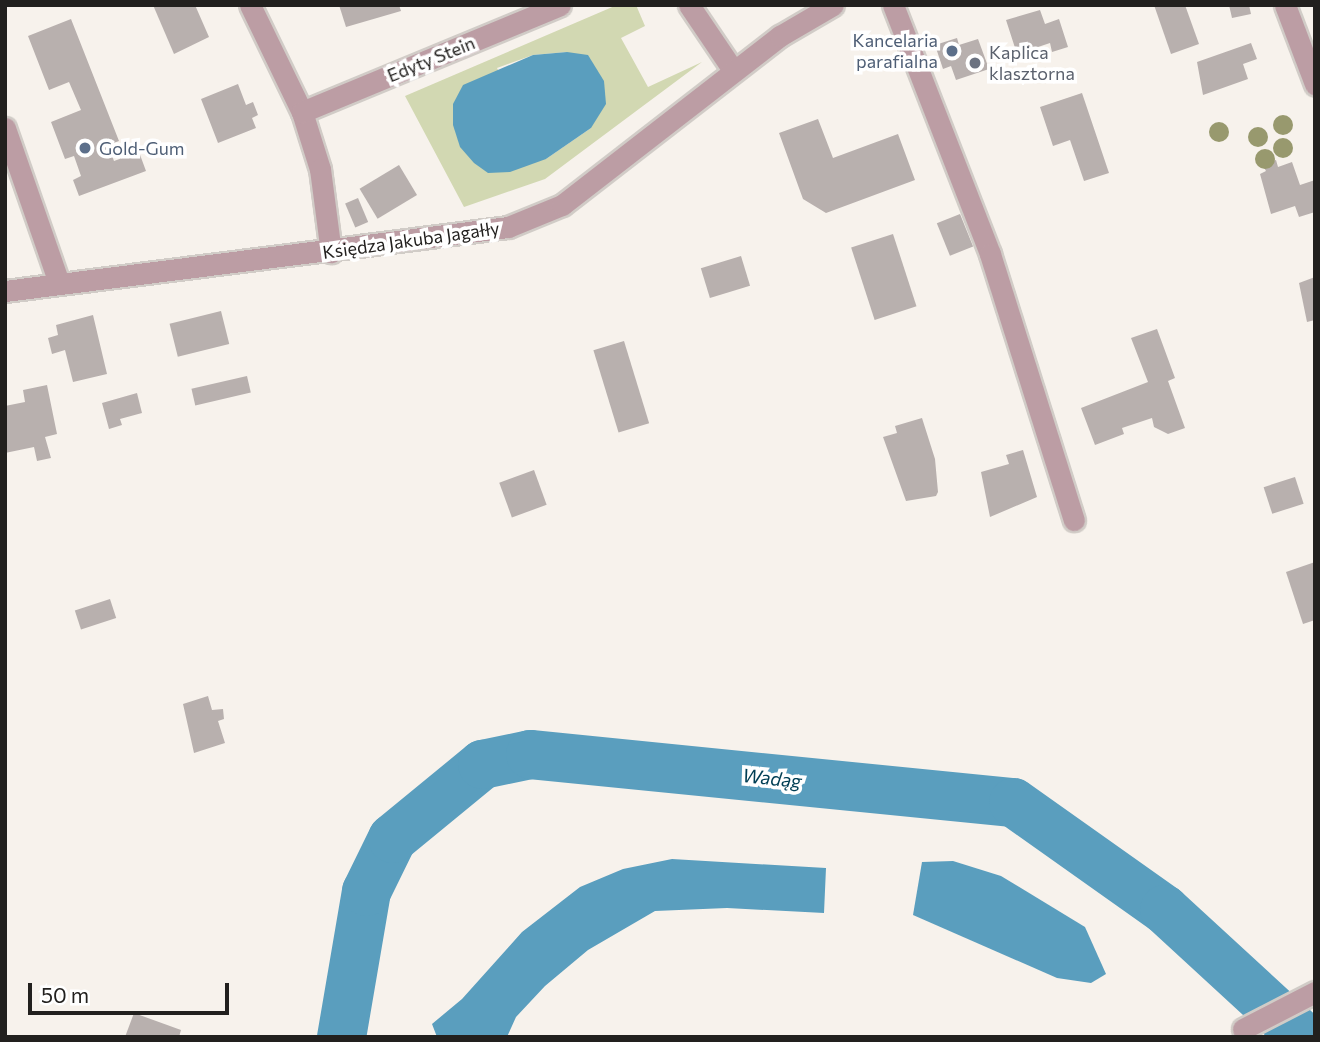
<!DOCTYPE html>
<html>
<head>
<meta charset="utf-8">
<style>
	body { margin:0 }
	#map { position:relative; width:1320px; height:1042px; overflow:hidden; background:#f7f2ec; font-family:Commissioner,sans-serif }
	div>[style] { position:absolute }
	.green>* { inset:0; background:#d2d8b2 }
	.water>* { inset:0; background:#5a9ebe }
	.river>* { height:49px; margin:-24.5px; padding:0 24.5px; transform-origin:24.5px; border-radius:24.5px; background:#5a9ebe }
	.building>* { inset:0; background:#b8b0ae; transform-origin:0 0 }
	.path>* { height:4.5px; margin-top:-2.25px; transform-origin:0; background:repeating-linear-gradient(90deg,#96928e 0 5px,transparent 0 10px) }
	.roads { filter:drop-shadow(2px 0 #d1ccc7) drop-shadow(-2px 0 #d1ccc7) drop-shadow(0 2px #d1ccc7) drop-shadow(0 -2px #d1ccc7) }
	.minor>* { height:21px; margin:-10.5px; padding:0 10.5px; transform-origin:10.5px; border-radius:10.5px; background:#bc9da4 }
	.trees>* { width:20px; height:20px; margin:-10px; border-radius:50%; background:#98996e }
	.dots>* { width:19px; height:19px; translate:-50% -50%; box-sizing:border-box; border:4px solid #fff; border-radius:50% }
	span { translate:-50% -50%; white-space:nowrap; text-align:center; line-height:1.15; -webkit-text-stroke:7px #fff; paint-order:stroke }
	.service-label { font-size:18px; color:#4e5e75 }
	.right { translate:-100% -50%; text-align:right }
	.left { translate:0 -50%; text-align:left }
	.worship-label { font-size:18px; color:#5b616d }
	.street-label { font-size:18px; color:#22201e }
	.water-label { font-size:19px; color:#003e54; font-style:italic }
	.frame { position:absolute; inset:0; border:7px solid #22201e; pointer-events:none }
	.scale { position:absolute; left:28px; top:983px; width:201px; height:32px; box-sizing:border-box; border:4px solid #22201e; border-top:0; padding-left:9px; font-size:21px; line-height:24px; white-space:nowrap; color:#22201e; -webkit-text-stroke:5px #fff; paint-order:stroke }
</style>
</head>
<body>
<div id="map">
	<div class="green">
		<div style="clip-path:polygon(evenodd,617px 5px,636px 5px,645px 26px,621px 38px,648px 87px,702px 62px,545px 179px,464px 207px,405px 96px,617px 5px,567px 52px,591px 128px,546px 159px,497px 68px,533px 55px,567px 52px)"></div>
	</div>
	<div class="water">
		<div style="clip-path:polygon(567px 52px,588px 55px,604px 81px,606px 104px,591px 128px,546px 159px,510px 172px,488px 173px,474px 163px,460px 147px,453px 125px,453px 104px,463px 85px,533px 55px)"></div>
		<div style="clip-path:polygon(672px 859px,826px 868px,824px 913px,727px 908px,655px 911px,588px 950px,545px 986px,516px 1017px,507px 1037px,437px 1037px,432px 1024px,462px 999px,522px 932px,580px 887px,623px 869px)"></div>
		<div style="clip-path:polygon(953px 861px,1001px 876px,1085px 927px,1106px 974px,1091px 983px,1057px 978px,913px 915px,922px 862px)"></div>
	</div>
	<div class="river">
		<div style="left:341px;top:1037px;width:148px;rotate:-80.3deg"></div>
		<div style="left:366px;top:891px;width:59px;rotate:-63.9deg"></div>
		<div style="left:392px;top:838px;width:117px;rotate:-39.4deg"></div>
		<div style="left:482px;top:764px;width:49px;rotate:-11.8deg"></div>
		<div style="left:530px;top:754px;width:485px;rotate:5.7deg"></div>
		<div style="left:1013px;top:802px;width:185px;rotate:35.3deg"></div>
		<div style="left:1164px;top:909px;width:189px;rotate:42.6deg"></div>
	</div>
	<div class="building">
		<div style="clip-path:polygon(153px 5px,195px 5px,209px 37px,174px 54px)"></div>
		<div style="clip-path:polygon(339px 5px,399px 5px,401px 11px,346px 27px)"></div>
		<div style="clip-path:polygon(1154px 5px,1185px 5px,1199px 44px,1171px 54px)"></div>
		<div style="clip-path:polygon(1229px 5px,1249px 5px,1251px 14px,1232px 18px)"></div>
		<div style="clip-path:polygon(1040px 10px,1045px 24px,1059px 19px,1068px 47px,1052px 52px,1050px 43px,1017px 54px,1006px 20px)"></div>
		<div style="clip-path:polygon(71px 19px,119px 141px,108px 145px,114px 161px,139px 152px,146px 171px,79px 196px,73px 180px,81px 176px,74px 156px,65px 159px,51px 122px,81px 110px,69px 82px,49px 90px,28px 36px)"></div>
		<div style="clip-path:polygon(957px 38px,959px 45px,978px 39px,989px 69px,956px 80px,951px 66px,943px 69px,935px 45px)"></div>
		<div style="clip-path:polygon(1251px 43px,1257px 59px,1243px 64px,1248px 79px,1203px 95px,1197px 62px)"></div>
		<div style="clip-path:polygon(238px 84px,246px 105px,253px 102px,258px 115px,252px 118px,256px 128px,218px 143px,201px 99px)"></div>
		<div style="clip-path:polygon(1082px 93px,1109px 173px,1084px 181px,1070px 140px,1053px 146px,1040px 107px)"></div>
		<div style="clip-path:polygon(818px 119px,833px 158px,898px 134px,915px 180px,826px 213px,803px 199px,779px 133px)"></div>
		<div style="clip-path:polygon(1276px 160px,1278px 167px,1292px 162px,1300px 185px,1315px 180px,1315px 212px,1299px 217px,1295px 206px,1271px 214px,1260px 174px,1266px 171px,1262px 164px)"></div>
		<div style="left:399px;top:165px;width:35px;height:46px;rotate:59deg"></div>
		<div style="left:358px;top:198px;width:26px;height:14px;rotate:67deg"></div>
		<div style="left:960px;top:214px;width:35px;height:25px;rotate:68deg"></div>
		<div style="left:893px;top:234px;width:76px;height:44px;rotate:72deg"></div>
		<div style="left:741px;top:256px;width:31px;height:42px;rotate:73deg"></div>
		<div style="clip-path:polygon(1315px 277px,1315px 320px,1307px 322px,1299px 283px)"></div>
		<div style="left:221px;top:311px;width:34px;height:53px;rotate:76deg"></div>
		<div style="clip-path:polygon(93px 315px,107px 374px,73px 382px,65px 350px,52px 354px,48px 338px,58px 335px,56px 325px)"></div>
		<div style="clip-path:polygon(1157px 329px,1175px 378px,1168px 381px,1185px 428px,1168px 434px,1154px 427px,1152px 418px,1122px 428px,1124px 434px,1095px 445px,1081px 408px,1148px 382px,1131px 338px)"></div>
		<div style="left:624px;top:341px;width:86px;height:32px;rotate:73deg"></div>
		<div style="left:247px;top:376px;width:17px;height:57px;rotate:77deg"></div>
		<div style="clip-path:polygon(47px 385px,57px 434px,45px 437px,51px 458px,37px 461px,34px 447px,5px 453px,5px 406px,25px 402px,23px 390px)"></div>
		<div style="clip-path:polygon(137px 393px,142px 413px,120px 419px,122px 425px,109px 429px,102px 403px)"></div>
		<div style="clip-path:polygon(922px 418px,935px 459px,938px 492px,936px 496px,906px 501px,883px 437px,897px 433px,895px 426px)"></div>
		<div style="clip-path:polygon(1023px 450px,1037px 497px,990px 517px,981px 472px,1009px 464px,1006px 455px)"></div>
		<div style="left:534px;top:470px;width:37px;height:37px;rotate:70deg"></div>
		<div style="left:1295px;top:477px;width:28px;height:33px;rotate:72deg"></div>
		<div style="clip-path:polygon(1315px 562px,1315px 620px,1303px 624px,1286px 572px)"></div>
		<div style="left:110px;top:599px;width:20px;height:37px;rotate:72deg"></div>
		<div style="clip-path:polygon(208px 696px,212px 710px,223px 709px,224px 719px,218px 721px,225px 743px,194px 753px,183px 704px)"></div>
		<div style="clip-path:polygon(134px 1013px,181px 1030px,179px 1037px,125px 1037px)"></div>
	</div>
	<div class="path">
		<div style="left:895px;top:1037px;width:9px"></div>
	</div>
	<div class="roads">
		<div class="minor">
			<div style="left:250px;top:5px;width:119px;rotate:64.1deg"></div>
			<div style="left:302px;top:112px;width:60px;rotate:72.5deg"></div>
			<div style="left:320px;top:169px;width:84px;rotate:82.5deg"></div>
			<div style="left:689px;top:5px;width:78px;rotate:55.9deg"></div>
			<div style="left:893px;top:5px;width:267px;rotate:68.7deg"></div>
			<div style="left:990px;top:254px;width:279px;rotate:72.5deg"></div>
			<div style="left:1285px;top:5px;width:85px;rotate:69.2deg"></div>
			<div style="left:302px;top:112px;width:279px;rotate:-22.5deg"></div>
			<div style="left:5px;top:128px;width:164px;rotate:70.8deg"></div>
			<div style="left:5px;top:291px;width:507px;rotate:-7.25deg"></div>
			<div style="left:508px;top:227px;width:58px;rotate:-22.2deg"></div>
			<div style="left:562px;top:205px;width:276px;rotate:-37.8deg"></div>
			<div style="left:780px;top:36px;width:61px;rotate:-30.3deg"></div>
			<div style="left:1243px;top:1029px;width:81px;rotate:-27.2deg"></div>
		</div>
	</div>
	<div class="trees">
		<div style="left:1283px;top:125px"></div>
		<div style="left:1219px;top:132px"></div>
		<div style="left:1258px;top:137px"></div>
		<div style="left:1283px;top:148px"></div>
		<div style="left:1265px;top:159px"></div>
	</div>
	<div class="dots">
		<div style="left:952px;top:51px;background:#5c6f8a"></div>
		<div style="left:975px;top:63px;background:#6b7280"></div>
		<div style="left:85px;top:148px;background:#5c6f8a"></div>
	</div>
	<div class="service-label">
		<span class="right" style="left:938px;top:51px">Kancelaria<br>parafialna</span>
		<span class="left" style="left:99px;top:148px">Gold-Gum</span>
	</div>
	<div class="worship-label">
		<span class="left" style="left:989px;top:63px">Kaplica<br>klasztorna</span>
	</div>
	<div class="street-label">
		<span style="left:431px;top:59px;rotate:-22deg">Edyty Stein</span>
		<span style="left:411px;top:240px;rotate:-8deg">Księdza Jakuba Jagałły</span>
	</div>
	<div class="water-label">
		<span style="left:772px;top:778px;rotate:6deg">Wadąg</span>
	</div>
	<div class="frame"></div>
	<div class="scale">50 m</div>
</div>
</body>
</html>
